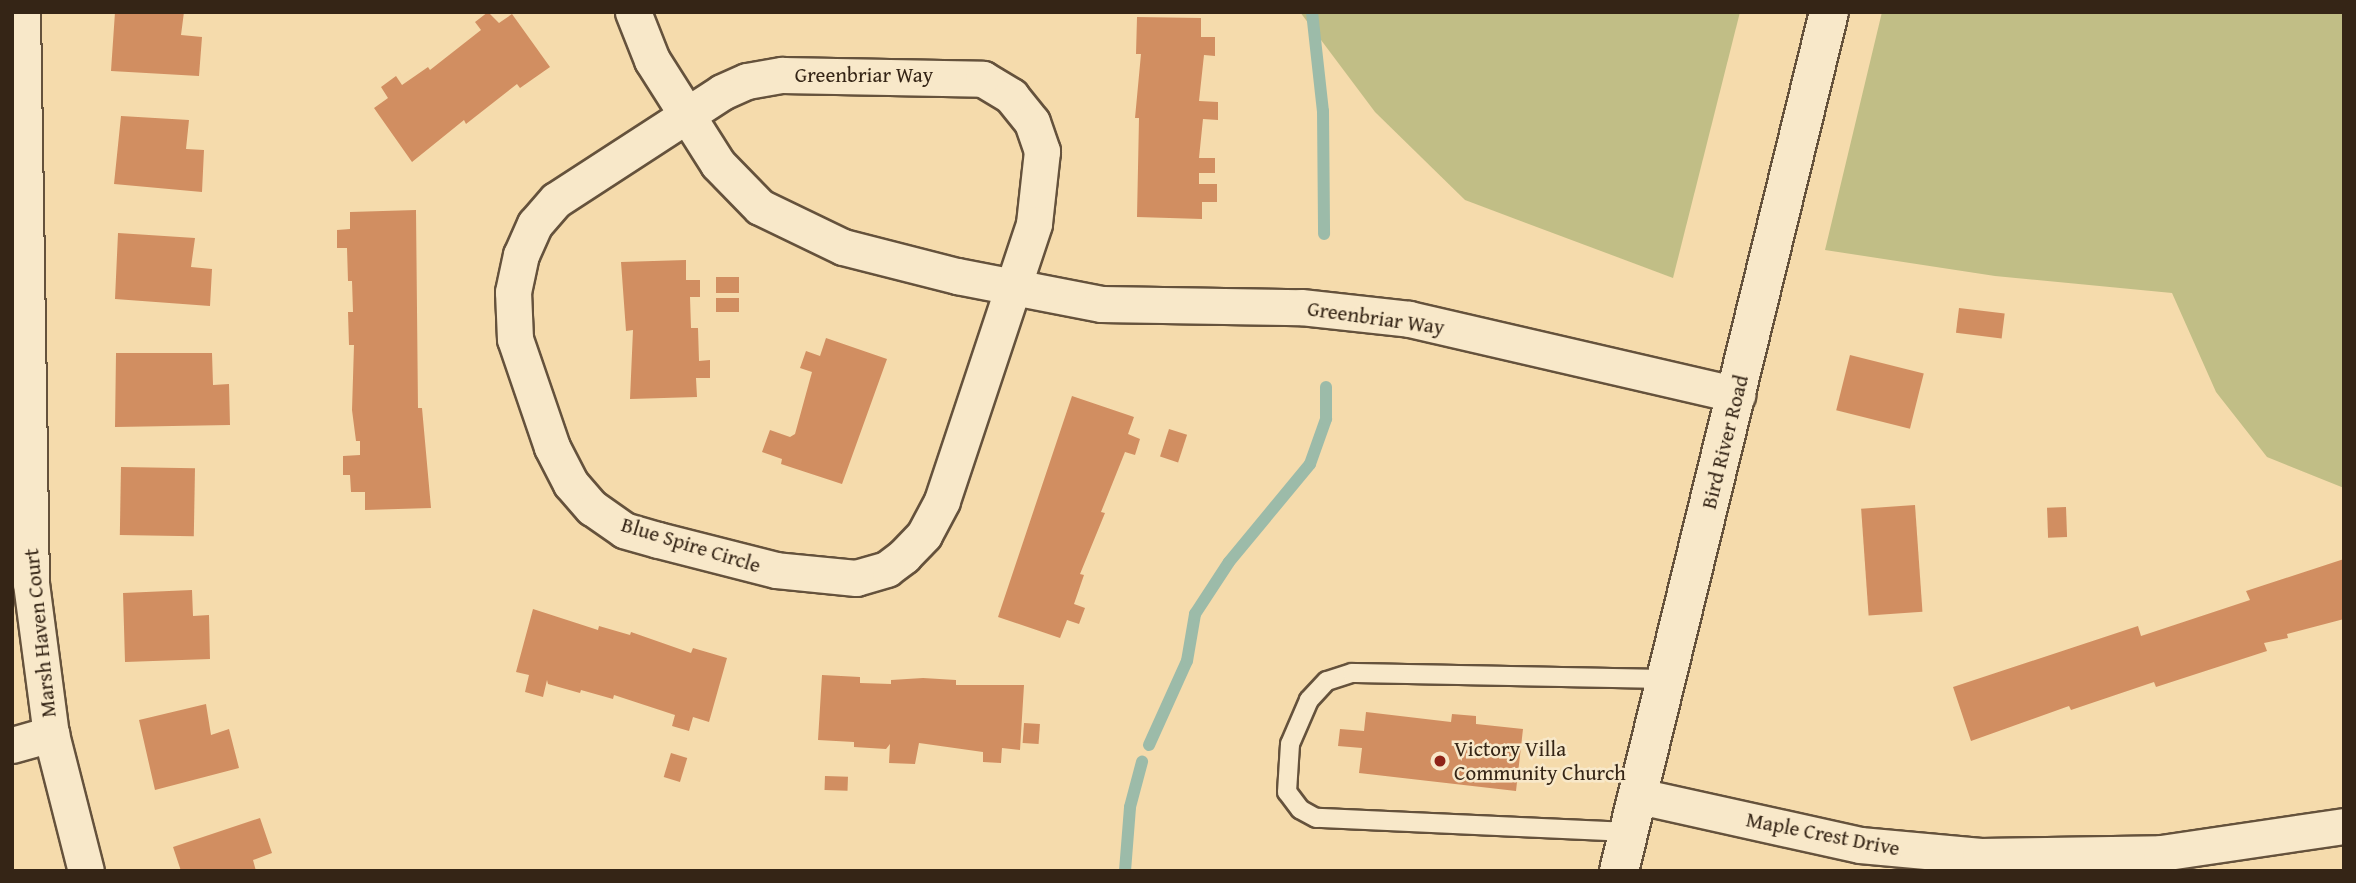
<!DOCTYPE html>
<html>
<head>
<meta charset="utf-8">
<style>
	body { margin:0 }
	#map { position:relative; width:2356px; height:883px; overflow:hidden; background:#f5dbac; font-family:"Gentium Book Plus",serif }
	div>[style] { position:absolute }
	.green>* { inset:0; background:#c1be86 }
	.stream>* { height:12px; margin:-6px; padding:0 6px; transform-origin:6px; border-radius:6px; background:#9cbba9 }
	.building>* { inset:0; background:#d18e61; transform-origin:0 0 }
	.roads { filter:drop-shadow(2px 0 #65523c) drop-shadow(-2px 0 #65523c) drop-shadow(0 2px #65523c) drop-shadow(0 -2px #65523c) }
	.service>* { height:18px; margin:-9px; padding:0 9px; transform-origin:9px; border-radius:9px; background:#f8e8c9 }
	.minor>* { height:35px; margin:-17.5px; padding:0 17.5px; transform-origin:17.5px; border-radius:17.5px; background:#f8e8c9 }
	.tertiary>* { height:38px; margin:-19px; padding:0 19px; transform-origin:19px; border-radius:19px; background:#f8e8c9 }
	.dots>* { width:19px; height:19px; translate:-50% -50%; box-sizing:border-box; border:4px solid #f8e8c9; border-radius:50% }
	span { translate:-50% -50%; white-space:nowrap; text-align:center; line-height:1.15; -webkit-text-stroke:5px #f8e8c9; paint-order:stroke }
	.street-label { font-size:21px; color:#352516 }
	.poi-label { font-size:21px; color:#352516 }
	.left { translate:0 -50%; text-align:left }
	.frame { position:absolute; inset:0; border:14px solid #352516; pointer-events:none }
</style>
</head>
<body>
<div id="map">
	<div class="green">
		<div style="clip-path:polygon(1300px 12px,1740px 12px,1673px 278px,1465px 200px,1375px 112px)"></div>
		<div style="clip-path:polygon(1882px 12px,2344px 12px,2344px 488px,2267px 457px,2216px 392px,2172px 293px,1995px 276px,1825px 250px)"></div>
	</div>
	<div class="stream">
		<div style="left:1312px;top:12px;width:100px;rotate:83.7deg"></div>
		<div style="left:1323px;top:111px;width:123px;rotate:89.5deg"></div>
		<div style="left:1149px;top:745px;width:92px;rotate:-65.7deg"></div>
		<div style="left:1187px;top:661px;width:48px;rotate:-80.3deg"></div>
		<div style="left:1195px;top:614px;width:62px;rotate:-56.8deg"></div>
		<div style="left:1229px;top:562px;width:127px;rotate:-50.4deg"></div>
		<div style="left:1310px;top:464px;width:48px;rotate:-70.4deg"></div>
		<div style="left:1326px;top:419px;width:32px;rotate:-90deg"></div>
		<div style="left:1125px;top:871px;width:64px;rotate:-85.5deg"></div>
		<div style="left:1130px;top:807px;width:47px;rotate:-75.1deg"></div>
	</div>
	<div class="building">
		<div style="clip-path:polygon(115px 12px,184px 12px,181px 35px,202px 37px,199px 76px,111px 71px)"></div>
		<div style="clip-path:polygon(488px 12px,499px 23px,512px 14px,550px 67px,520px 88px,517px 84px,466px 124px,464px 120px,412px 162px,374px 108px,388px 98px,381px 87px,396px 76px,402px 85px,428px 67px,430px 70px,481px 30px,475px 22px)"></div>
		<div style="clip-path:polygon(1137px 17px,1201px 18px,1201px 37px,1215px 37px,1215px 56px,1204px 55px,1199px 101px,1218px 102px,1218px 120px,1203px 119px,1199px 158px,1215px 158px,1215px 173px,1199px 173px,1199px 184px,1217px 184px,1217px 202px,1202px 202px,1202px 219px,1137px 217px,1139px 118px,1135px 118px,1141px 54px,1136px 54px)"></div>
		<div style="clip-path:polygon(121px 116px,189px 120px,186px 149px,204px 150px,202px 192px,114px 184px)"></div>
		<div style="clip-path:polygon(416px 210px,418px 408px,422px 408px,431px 508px,365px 510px,365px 492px,351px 492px,350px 475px,343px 475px,343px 456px,360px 455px,360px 441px,356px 441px,352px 410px,354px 345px,349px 345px,348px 312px,353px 312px,352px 281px,348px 281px,347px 248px,337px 248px,337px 230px,350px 229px,350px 212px)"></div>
		<div style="clip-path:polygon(118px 233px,195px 238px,191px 267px,212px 269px,210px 306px,115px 299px)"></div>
		<div style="clip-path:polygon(686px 260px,686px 280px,700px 280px,700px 297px,690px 297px,691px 328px,698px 328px,699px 361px,710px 360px,710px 378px,696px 378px,697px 397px,630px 399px,633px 330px,626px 331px,621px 262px)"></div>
		<div style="left:739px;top:277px;width:16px;height:23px;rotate:90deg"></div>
		<div style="left:716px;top:298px;width:23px;height:14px"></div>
		<div style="left:1959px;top:308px;width:46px;height:25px;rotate:7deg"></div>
		<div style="clip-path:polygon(826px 338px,887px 359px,842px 484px,781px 464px,782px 459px,762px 452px,770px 430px,790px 437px,795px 434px,812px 372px,800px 368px,806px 351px,820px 356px)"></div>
		<div style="clip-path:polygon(116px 353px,212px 353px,213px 385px,229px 384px,230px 425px,115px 427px)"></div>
		<div style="left:1850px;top:355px;width:76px;height:57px;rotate:14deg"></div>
		<div style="clip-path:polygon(1072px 396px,1134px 417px,1128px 434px,1140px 439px,1135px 455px,1125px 452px,1101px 512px,1105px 513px,1080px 574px,1084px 575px,1074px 604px,1085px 608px,1079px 624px,1067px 620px,1060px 638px,998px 617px)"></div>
		<div style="left:1169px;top:429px;width:19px;height:29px;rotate:18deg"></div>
		<div style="left:121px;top:467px;width:74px;height:68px;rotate:1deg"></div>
		<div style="left:1915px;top:505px;width:107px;height:54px;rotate:86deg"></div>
		<div style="left:2066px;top:507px;width:30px;height:19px;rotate:88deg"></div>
		<div style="clip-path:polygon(2344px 559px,2344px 619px,2287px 634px,2288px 638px,2264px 643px,2267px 651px,2156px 687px,2154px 682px,2071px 710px,2069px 706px,1971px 741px,1953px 687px,2138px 626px,2141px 636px,2250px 600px,2246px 591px)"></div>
		<div style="clip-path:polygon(192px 590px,193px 616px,209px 615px,210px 659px,125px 662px,123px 593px)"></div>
		<div style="clip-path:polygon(533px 609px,598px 630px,599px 626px,630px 635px,631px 632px,691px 653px,693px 648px,727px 658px,709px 722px,693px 717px,689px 731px,672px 726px,675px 715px,614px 695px,613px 699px,581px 690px,580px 693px,548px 684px,547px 680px,543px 697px,525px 692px,529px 675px,516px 672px)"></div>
		<div style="clip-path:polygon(822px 675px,860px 677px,860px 683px,891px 684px,891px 680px,923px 678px,956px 680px,956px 685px,1024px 685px,1020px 750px,1002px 748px,1001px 763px,983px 762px,983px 752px,919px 743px,915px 764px,889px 763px,890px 744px,886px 749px,854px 747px,854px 742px,818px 740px)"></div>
		<div style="clip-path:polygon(206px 704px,211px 735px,229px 729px,239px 768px,155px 790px,139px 720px)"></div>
		<div style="clip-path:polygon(1366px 712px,1451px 722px,1452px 714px,1476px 716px,1476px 724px,1523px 729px,1516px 791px,1359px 773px,1362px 748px,1338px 746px,1340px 729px,1364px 731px)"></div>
		<div style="left:1024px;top:723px;width:16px;height:20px;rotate:4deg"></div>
		<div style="left:671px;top:753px;width:17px;height:25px;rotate:17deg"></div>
		<div style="left:825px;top:776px;width:23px;height:14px;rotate:2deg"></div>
		<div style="clip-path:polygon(260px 818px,272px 853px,253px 860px,256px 871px,181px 871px,173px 847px)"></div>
	</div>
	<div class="roads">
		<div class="service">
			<div style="left:1629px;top:832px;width:313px;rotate:-177.4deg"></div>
			<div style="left:1316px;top:818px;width:18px;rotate:-151deg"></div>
			<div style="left:1300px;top:809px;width:21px;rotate:-127deg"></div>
			<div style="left:1287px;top:792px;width:48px;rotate:-86.4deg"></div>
			<div style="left:1290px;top:744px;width:48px;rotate:-66.6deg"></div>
			<div style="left:1309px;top:700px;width:26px;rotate:-47deg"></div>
			<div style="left:1327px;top:681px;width:26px;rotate:-18deg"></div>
			<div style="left:1352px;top:673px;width:316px;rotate:1.1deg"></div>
		</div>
		<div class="minor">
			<div style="left:22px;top:12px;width:571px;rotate:89.1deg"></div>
			<div style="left:31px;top:583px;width:152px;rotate:82.5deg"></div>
			<div style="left:51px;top:734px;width:141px;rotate:75.7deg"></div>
			<div style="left:633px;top:12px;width:52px;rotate:68.4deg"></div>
			<div style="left:652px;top:60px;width:123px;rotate:57.6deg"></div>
			<div style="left:718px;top:164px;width:60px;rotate:45.7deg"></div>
			<div style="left:760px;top:207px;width:92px;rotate:25.7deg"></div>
			<div style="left:843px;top:247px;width:118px;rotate:14.3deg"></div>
			<div style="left:957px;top:276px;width:147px;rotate:11deg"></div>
			<div style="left:1101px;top:304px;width:200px;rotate:0.9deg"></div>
			<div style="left:1301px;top:307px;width:109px;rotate:6.3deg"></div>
			<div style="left:1409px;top:319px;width:337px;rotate:13deg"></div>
			<div style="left:782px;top:75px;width:201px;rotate:1.1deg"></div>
			<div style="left:983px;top:79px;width:33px;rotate:31deg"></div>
			<div style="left:1011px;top:96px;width:33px;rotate:51deg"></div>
			<div style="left:1032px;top:122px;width:31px;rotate:71deg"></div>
			<div style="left:1042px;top:151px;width:73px;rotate:96.3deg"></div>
			<div style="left:1034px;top:224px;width:292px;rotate:108.4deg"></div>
			<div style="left:942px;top:501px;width:38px;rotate:118deg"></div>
			<div style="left:924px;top:535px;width:29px;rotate:134deg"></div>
			<div style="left:904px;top:556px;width:21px;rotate:143deg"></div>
			<div style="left:887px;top:569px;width:32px;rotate:164deg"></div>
			<div style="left:856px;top:578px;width:80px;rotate:-174.3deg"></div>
			<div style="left:776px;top:570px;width:122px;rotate:-165.7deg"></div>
			<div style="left:658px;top:540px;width:35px;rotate:-164deg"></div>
			<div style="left:624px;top:530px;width:39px;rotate:-145deg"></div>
			<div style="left:592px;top:508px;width:32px;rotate:-131deg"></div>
			<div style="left:571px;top:484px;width:42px;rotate:-117.2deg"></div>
			<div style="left:552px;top:447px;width:114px;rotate:-108.9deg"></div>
			<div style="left:515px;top:339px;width:47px;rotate:-92.4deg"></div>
			<div style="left:513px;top:292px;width:38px;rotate:-78deg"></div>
			<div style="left:521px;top:255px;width:34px;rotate:-66deg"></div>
			<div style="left:535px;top:224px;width:32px;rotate:-49deg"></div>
			<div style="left:556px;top:200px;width:198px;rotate:-33deg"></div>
			<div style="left:722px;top:92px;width:27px;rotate:-24deg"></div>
			<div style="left:747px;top:81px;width:36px;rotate:-10deg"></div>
			<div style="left:12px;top:745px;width:41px;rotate:-15.8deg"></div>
			<div style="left:1639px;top:796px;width:226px;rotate:12.5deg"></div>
			<div style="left:1860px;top:845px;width:121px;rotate:5.2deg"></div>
			<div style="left:1980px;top:856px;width:181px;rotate:-0.9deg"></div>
			<div style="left:2161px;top:853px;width:185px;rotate:-8.4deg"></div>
		</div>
		<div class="tertiary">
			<div style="left:1619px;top:871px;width:884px;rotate:-76.26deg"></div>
		</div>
	</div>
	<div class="dots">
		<div style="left:1440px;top:761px;background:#8f2418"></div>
	</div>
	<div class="street-label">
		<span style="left:864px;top:75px">Greenbriar Way</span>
		<span style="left:1376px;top:318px;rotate:8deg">Greenbriar Way</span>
		<span style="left:1725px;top:442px;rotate:-76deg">Bird River Road</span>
		<span style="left:691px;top:545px;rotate:17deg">Blue Spire Circle</span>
		<span style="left:40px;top:633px;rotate:-96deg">Marsh Haven Court</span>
		<span style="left:1823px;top:834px;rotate:11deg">Maple Crest Drive</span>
	</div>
	<div class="poi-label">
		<span class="left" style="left:1454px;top:761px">Victory Villa<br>Community Church</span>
	</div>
	<div class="frame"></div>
</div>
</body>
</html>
